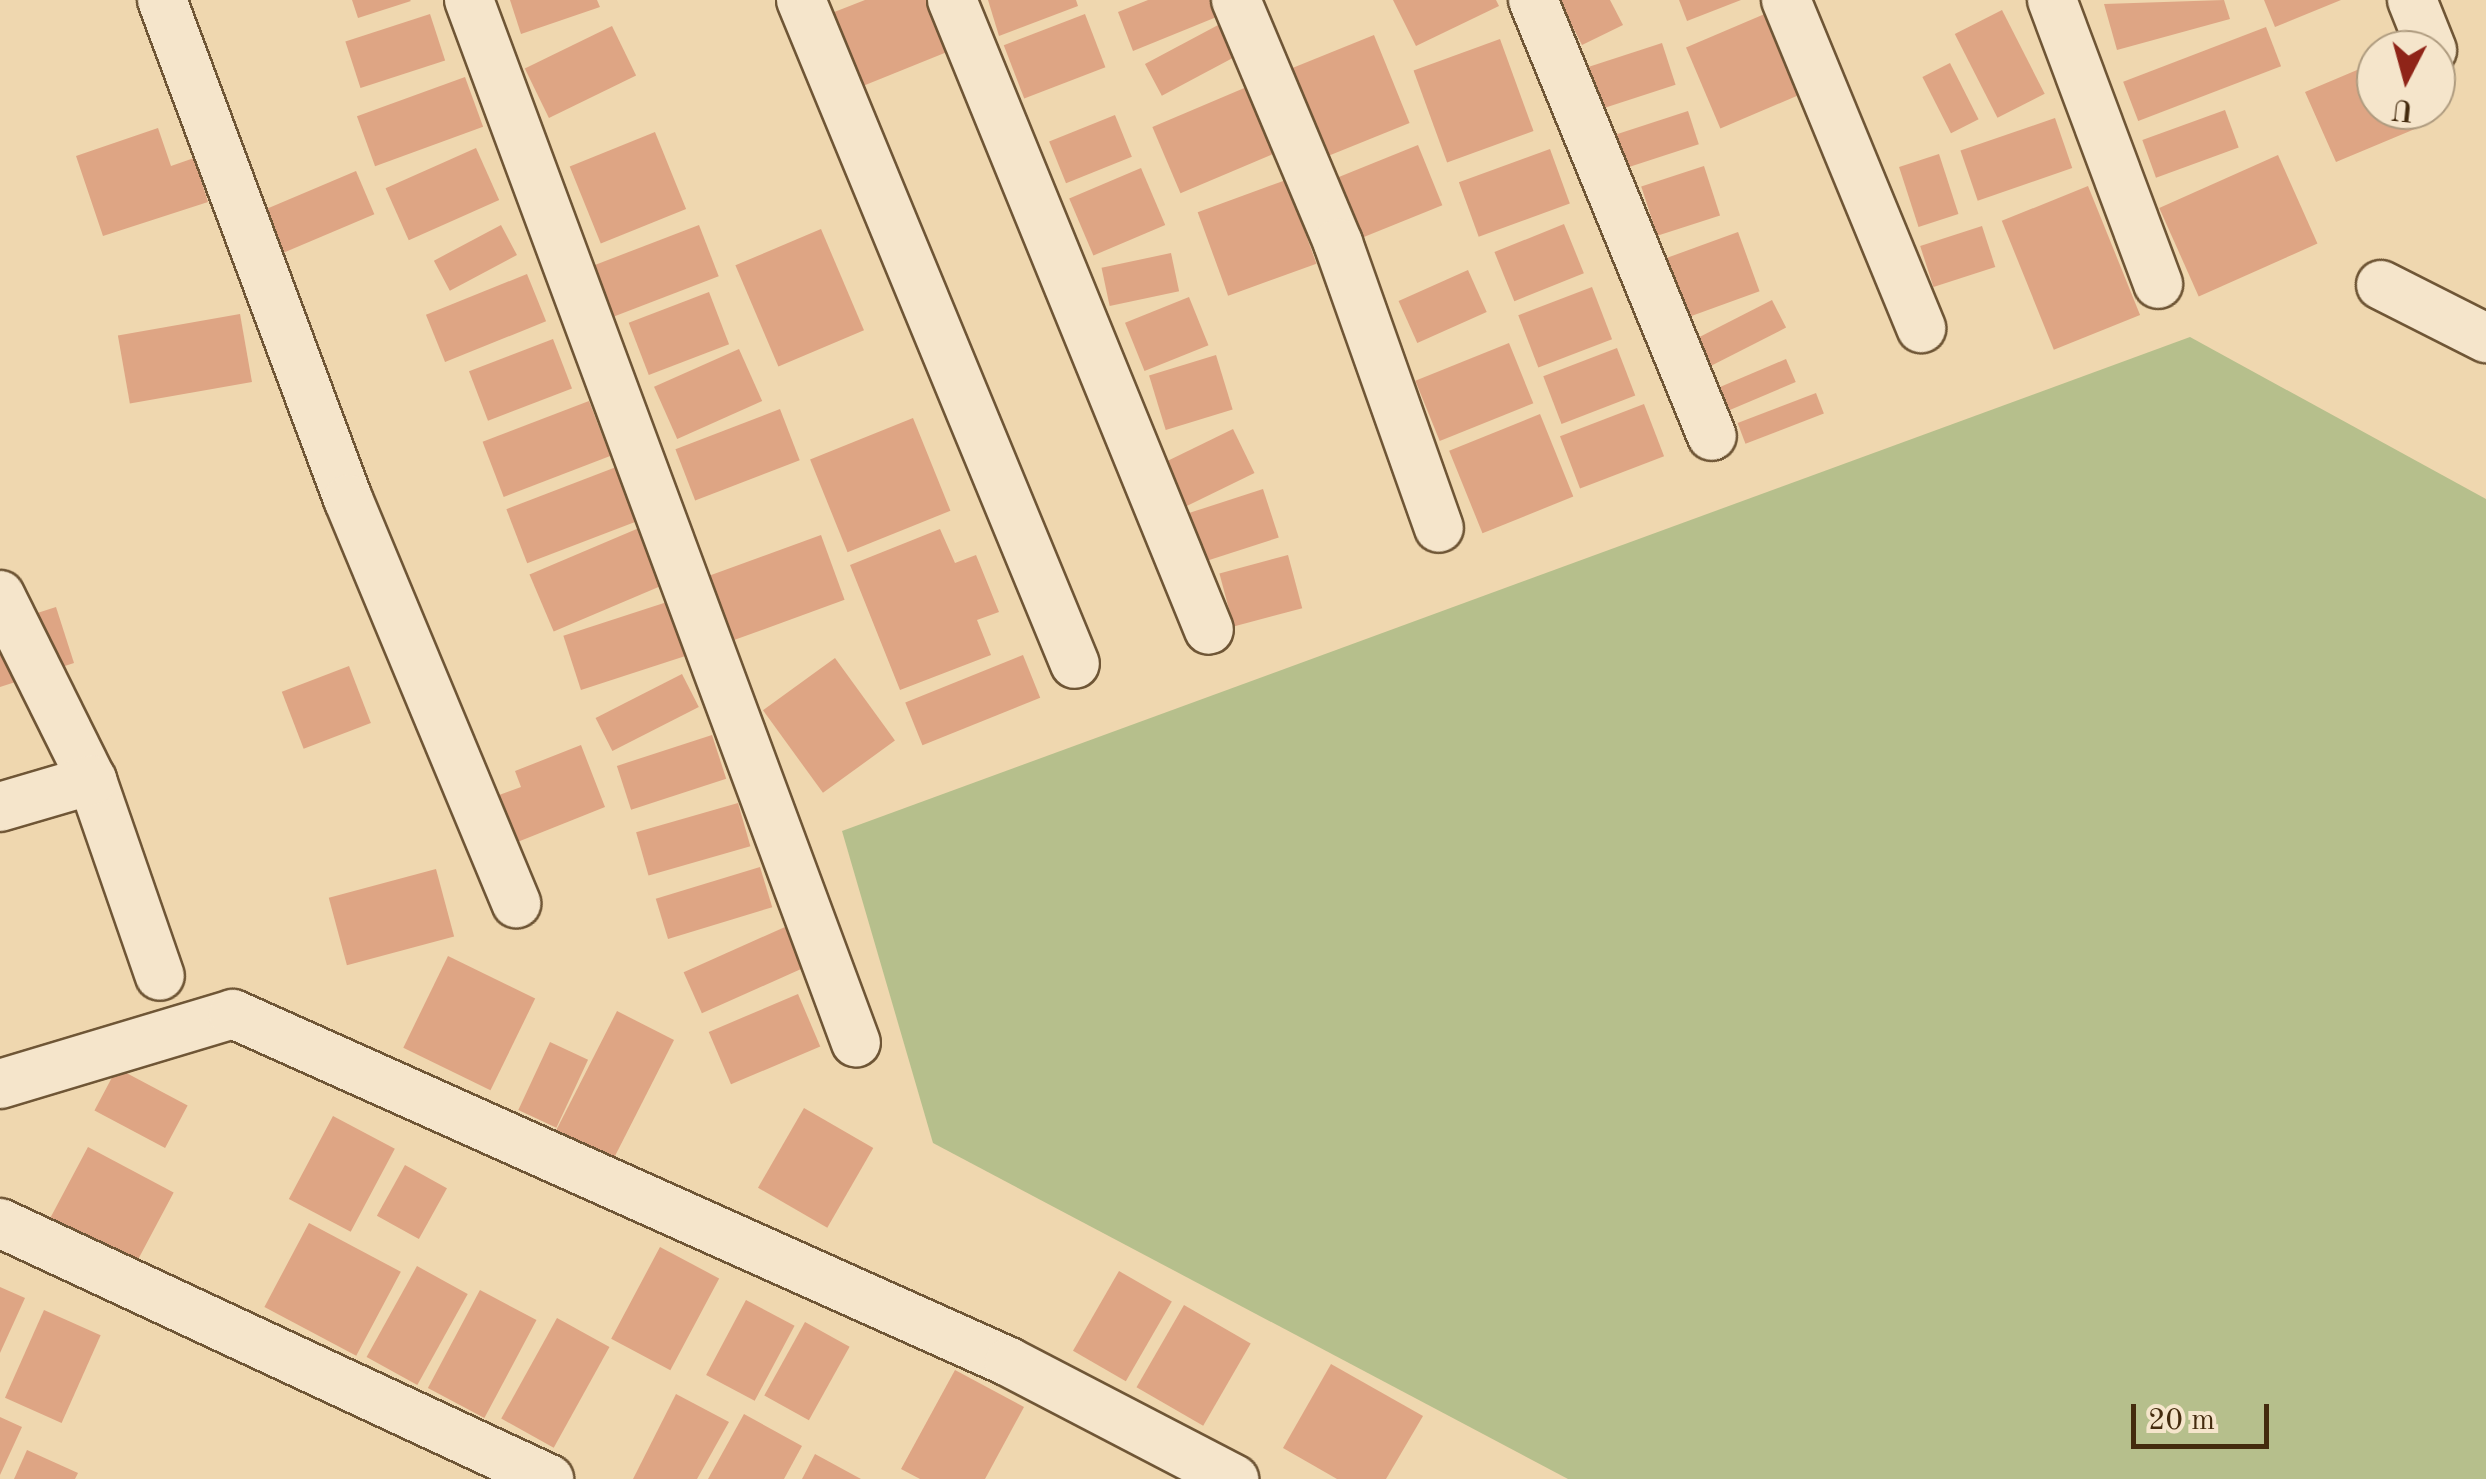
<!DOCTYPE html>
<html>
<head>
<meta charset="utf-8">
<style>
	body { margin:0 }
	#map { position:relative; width:2486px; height:1479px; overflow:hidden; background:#efd7af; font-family:"Old Standard TT",serif }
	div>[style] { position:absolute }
	.green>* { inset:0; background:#b6bf8c }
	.building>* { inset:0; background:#dea584; transform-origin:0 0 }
	.roads { filter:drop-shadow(2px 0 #6f5636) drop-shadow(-2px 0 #6f5636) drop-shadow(0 2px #6f5636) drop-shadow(0 -2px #6f5636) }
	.minor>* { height:48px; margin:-24px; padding:0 24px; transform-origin:24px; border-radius:24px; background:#f5e5cb }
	span { translate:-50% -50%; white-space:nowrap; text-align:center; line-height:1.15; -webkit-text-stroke:8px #f5e5cb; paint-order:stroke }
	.north { position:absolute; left:2356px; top:30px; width:100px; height:100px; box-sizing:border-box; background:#f5e5cb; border:2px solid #ae9b7f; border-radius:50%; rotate:186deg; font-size:28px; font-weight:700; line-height:40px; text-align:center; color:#442b0e }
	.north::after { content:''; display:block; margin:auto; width:35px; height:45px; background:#8f2418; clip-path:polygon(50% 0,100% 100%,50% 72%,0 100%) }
	.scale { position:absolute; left:2131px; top:1404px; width:138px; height:45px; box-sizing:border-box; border:5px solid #442b0e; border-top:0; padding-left:12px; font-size:30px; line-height:35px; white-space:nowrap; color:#442b0e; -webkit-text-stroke:8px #f5e5cb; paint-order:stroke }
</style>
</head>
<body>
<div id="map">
	<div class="green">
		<div style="clip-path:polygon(2190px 337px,2486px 499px,2486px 1479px,1568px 1479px,933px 1143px,842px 831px)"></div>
	</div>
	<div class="building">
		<div style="clip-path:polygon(352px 0,410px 0,411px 1px,358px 18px)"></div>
		<div style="clip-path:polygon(510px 0,597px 0,600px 7px,521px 34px)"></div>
		<div style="clip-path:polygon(865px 0,926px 0,947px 52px,848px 92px,819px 18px)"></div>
		<div style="clip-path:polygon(988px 0,1076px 0,1078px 6px,999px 36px)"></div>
		<div style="clip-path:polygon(1148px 0,1212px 0,1219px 16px,1133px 51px,1118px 12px)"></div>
		<div style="clip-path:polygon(1393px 0,1496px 0,1499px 6px,1416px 46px)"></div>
		<div style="clip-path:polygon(1559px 0,1610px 0,1623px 25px,1582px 45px)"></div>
		<div style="clip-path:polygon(1679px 0,1741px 0,1687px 21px)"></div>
		<div style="clip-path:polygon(2224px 0,2230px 19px,2117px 50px,2104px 4px)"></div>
		<div style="clip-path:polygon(2264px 0,2341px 0,2275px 27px)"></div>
		<div style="left:2002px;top:10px;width:94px;height:53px;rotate:63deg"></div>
		<div style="left:1767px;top:13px;width:88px;height:88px;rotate:67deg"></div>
		<div style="left:430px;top:14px;width:49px;height:89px;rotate:72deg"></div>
		<div style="left:1085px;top:14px;width:57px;height:87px;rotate:69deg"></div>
		<div style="left:1220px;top:24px;width:36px;height:85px;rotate:62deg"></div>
		<div style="left:612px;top:26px;width:55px;height:97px;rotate:64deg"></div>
		<div style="left:2266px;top:27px;width:42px;height:153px;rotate:69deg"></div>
		<div style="left:1374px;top:35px;width:95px;height:90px;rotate:68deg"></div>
		<div style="left:1500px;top:39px;width:98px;height:92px;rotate:70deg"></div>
		<div style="left:1662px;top:43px;width:44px;height:84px;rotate:72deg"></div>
		<div style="clip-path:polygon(2376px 62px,2376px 110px,2429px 110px,2434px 121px,2336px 162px,2305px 92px)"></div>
		<div style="left:1950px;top:63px;width:63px;height:31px;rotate:63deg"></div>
		<div style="left:465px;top:77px;width:53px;height:115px;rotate:70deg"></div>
		<div style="left:1249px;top:86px;width:72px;height:105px;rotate:67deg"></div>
		<div style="left:2225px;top:110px;width:40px;height:88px;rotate:70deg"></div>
		<div style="left:1688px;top:111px;width:35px;height:79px;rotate:72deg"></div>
		<div style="left:1115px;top:115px;width:45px;height:71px;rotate:68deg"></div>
		<div style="left:2055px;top:118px;width:53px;height:100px;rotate:71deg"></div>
		<div style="clip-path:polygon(158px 128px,171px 166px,194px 158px,208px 202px,103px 236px,76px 156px)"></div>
		<div style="left:655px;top:132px;width:83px;height:92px;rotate:68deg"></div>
		<div style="left:1418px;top:145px;width:65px;height:88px;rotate:68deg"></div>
		<div style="left:476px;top:148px;width:57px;height:99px;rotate:66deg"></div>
		<div style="left:1550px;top:149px;width:58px;height:97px;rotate:70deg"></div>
		<div style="left:1939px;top:154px;width:63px;height:42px;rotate:72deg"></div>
		<div style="left:2278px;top:155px;width:97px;height:130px;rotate:66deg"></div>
		<div style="left:1704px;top:166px;width:52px;height:66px;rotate:72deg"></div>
		<div style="left:1141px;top:168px;width:62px;height:78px;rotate:67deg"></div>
		<div style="left:356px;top:171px;width:47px;height:100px;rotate:67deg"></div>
		<div style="left:1286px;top:180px;width:89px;height:94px;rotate:70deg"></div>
		<div style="left:2088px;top:186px;width:139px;height:93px;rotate:68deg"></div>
		<div style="left:1564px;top:224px;width:53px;height:75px;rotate:68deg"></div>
		<div style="left:501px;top:225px;width:34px;height:76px;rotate:62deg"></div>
		<div style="left:699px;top:225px;width:55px;height:115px;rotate:69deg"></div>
		<div style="left:1982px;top:226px;width:43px;height:65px;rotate:72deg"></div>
		<div style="left:821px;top:229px;width:110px;height:93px;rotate:67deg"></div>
		<div style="left:1738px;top:232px;width:63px;height:82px;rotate:70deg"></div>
		<div style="left:1171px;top:253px;width:39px;height:71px;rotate:78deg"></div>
		<div style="left:1468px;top:270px;width:46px;height:76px;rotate:66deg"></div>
		<div style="left:527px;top:274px;width:51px;height:109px;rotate:68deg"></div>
		<div style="left:1592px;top:287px;width:56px;height:79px;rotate:69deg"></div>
		<div style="left:709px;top:292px;width:56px;height:86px;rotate:69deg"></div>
		<div style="left:1189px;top:297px;width:52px;height:69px;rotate:68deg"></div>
		<div style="left:1772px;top:300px;width:31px;height:94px;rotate:63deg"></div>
		<div style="left:240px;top:314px;width:69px;height:124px;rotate:80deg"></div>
		<div style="left:553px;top:339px;width:53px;height:90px;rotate:69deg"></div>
		<div style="left:1509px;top:343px;width:65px;height:101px;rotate:68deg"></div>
		<div style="left:1617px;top:348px;width:51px;height:79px;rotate:69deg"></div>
		<div style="left:739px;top:349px;width:57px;height:93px;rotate:66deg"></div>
		<div style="left:1216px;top:355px;width:57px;height:70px;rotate:73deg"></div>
		<div style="left:1786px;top:359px;width:25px;height:87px;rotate:67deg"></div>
		<div style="left:1816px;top:393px;width:22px;height:84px;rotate:69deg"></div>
		<div style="left:589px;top:401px;width:59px;height:114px;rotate:69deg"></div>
		<div style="left:1644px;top:404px;width:56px;height:90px;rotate:69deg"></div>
		<div style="left:780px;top:409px;width:55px;height:112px;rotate:69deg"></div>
		<div style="left:1540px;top:414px;width:89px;height:98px;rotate:68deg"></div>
		<div style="left:913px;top:418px;width:100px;height:111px;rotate:68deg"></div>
		<div style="left:1233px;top:429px;width:49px;height:81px;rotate:64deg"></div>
		<div style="left:624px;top:464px;width:58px;height:126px;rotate:69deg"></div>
		<div style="left:1263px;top:489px;width:51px;height:82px;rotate:72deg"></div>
		<div style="left:639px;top:528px;width:62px;height:119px;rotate:67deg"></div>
		<div style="clip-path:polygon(940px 529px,955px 563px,976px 555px,999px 612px,977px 620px,991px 655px,900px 690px,850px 565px)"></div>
		<div style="left:821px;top:535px;width:69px;height:122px;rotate:70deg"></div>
		<div style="left:1288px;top:555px;width:55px;height:71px;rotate:75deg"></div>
		<div style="left:667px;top:602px;width:57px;height:109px;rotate:72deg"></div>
		<div style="clip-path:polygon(56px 607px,74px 663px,0 687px,0 625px)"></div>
		<div style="left:1023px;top:655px;width:46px;height:127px;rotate:68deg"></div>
		<div style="left:835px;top:658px;width:102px;height:89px;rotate:54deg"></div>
		<div style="left:349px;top:666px;width:61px;height:72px;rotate:69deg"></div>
		<div style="left:682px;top:674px;width:37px;height:97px;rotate:63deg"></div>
		<div style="left:712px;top:735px;width:46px;height:100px;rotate:72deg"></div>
		<div style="clip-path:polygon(581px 745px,605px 807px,510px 845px,491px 798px,521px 787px,515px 771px)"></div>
		<div style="left:738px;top:803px;width:45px;height:106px;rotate:74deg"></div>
		<div style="left:760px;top:867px;width:42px;height:109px;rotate:73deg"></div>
		<div style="left:436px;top:869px;width:70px;height:111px;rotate:75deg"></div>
		<div style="left:785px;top:927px;width:45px;height:111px;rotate:66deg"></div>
		<div style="left:448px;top:956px;width:97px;height:102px;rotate:26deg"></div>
		<div style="left:798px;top:994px;width:57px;height:97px;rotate:67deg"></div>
		<div style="left:617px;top:1011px;width:64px;height:139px;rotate:27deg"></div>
		<div style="left:550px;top:1042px;width:42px;height:75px;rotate:25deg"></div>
		<div style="left:117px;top:1068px;width:80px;height:48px;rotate:28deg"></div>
		<div style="left:804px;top:1108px;width:80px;height:92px;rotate:30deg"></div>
		<div style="left:333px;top:1116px;width:70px;height:94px;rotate:28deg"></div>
		<div style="left:88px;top:1147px;width:97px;height:92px;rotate:28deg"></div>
		<div style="left:405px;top:1165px;width:48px;height:58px;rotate:29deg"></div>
		<div style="left:309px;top:1223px;width:104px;height:95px;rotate:28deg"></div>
		<div style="left:660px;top:1247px;width:67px;height:104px;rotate:28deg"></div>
		<div style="left:417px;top:1266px;width:58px;height:104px;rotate:29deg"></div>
		<div style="left:1119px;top:1271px;width:61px;height:92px;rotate:30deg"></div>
		<div style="clip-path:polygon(0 1287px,25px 1298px,0 1353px)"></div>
		<div style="left:480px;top:1290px;width:64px;height:111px;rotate:28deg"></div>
		<div style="left:746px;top:1300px;width:55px;height:85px;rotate:28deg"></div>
		<div style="left:1184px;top:1305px;width:77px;height:95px;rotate:30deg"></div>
		<div style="left:44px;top:1310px;width:62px;height:96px;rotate:24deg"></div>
		<div style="left:557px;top:1318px;width:60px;height:115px;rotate:29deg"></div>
		<div style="left:805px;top:1322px;width:51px;height:84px;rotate:29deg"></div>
		<div style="clip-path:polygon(1331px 1364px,1423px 1416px,1386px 1479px,1337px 1479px,1283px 1448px)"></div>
		<div style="clip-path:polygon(955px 1370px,1024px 1407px,985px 1479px,920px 1479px,901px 1469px)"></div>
		<div style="clip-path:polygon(676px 1394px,729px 1422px,697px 1479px,633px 1479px)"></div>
		<div style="clip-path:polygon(744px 1414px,802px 1446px,784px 1479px,708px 1479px)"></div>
		<div style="clip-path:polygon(0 1417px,22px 1427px,0 1475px)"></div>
		<div style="clip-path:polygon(27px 1450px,78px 1473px,75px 1479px,14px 1479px)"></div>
		<div style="clip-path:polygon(815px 1454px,861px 1479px,802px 1479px)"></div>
	</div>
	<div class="roads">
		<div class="minor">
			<div style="left:162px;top:0;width:533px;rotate:69.56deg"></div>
			<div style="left:348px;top:499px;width:438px;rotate:67.4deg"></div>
			<div style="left:469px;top:0;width:1112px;rotate:69.64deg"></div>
			<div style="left:801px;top:0;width:718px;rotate:67.58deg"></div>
			<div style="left:952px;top:0;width:680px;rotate:67.81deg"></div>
			<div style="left:1236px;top:0;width:264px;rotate:67.2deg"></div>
			<div style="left:1338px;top:243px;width:302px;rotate:70.5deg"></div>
			<div style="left:1533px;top:0;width:471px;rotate:67.7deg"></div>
			<div style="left:1786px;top:0;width:355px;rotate:67.6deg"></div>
			<div style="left:2052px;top:0;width:303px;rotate:69.5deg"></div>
			<div style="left:2412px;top:0;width:54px;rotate:68.2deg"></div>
			<div style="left:2381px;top:285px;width:118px;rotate:26.8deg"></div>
			<div style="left:0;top:595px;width:207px;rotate:63.6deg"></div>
			<div style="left:92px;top:780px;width:207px;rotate:70.9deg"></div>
			<div style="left:0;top:807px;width:96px;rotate:-16.4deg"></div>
			<div style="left:0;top:1084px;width:243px;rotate:-16.7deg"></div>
			<div style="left:233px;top:1014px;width:850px;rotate:24.15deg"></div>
			<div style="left:1009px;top:1362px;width:254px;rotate:27.5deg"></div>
			<div style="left:0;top:1223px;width:606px;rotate:25deg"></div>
		</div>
	</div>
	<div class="north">U</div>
	<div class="scale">20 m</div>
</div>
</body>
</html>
